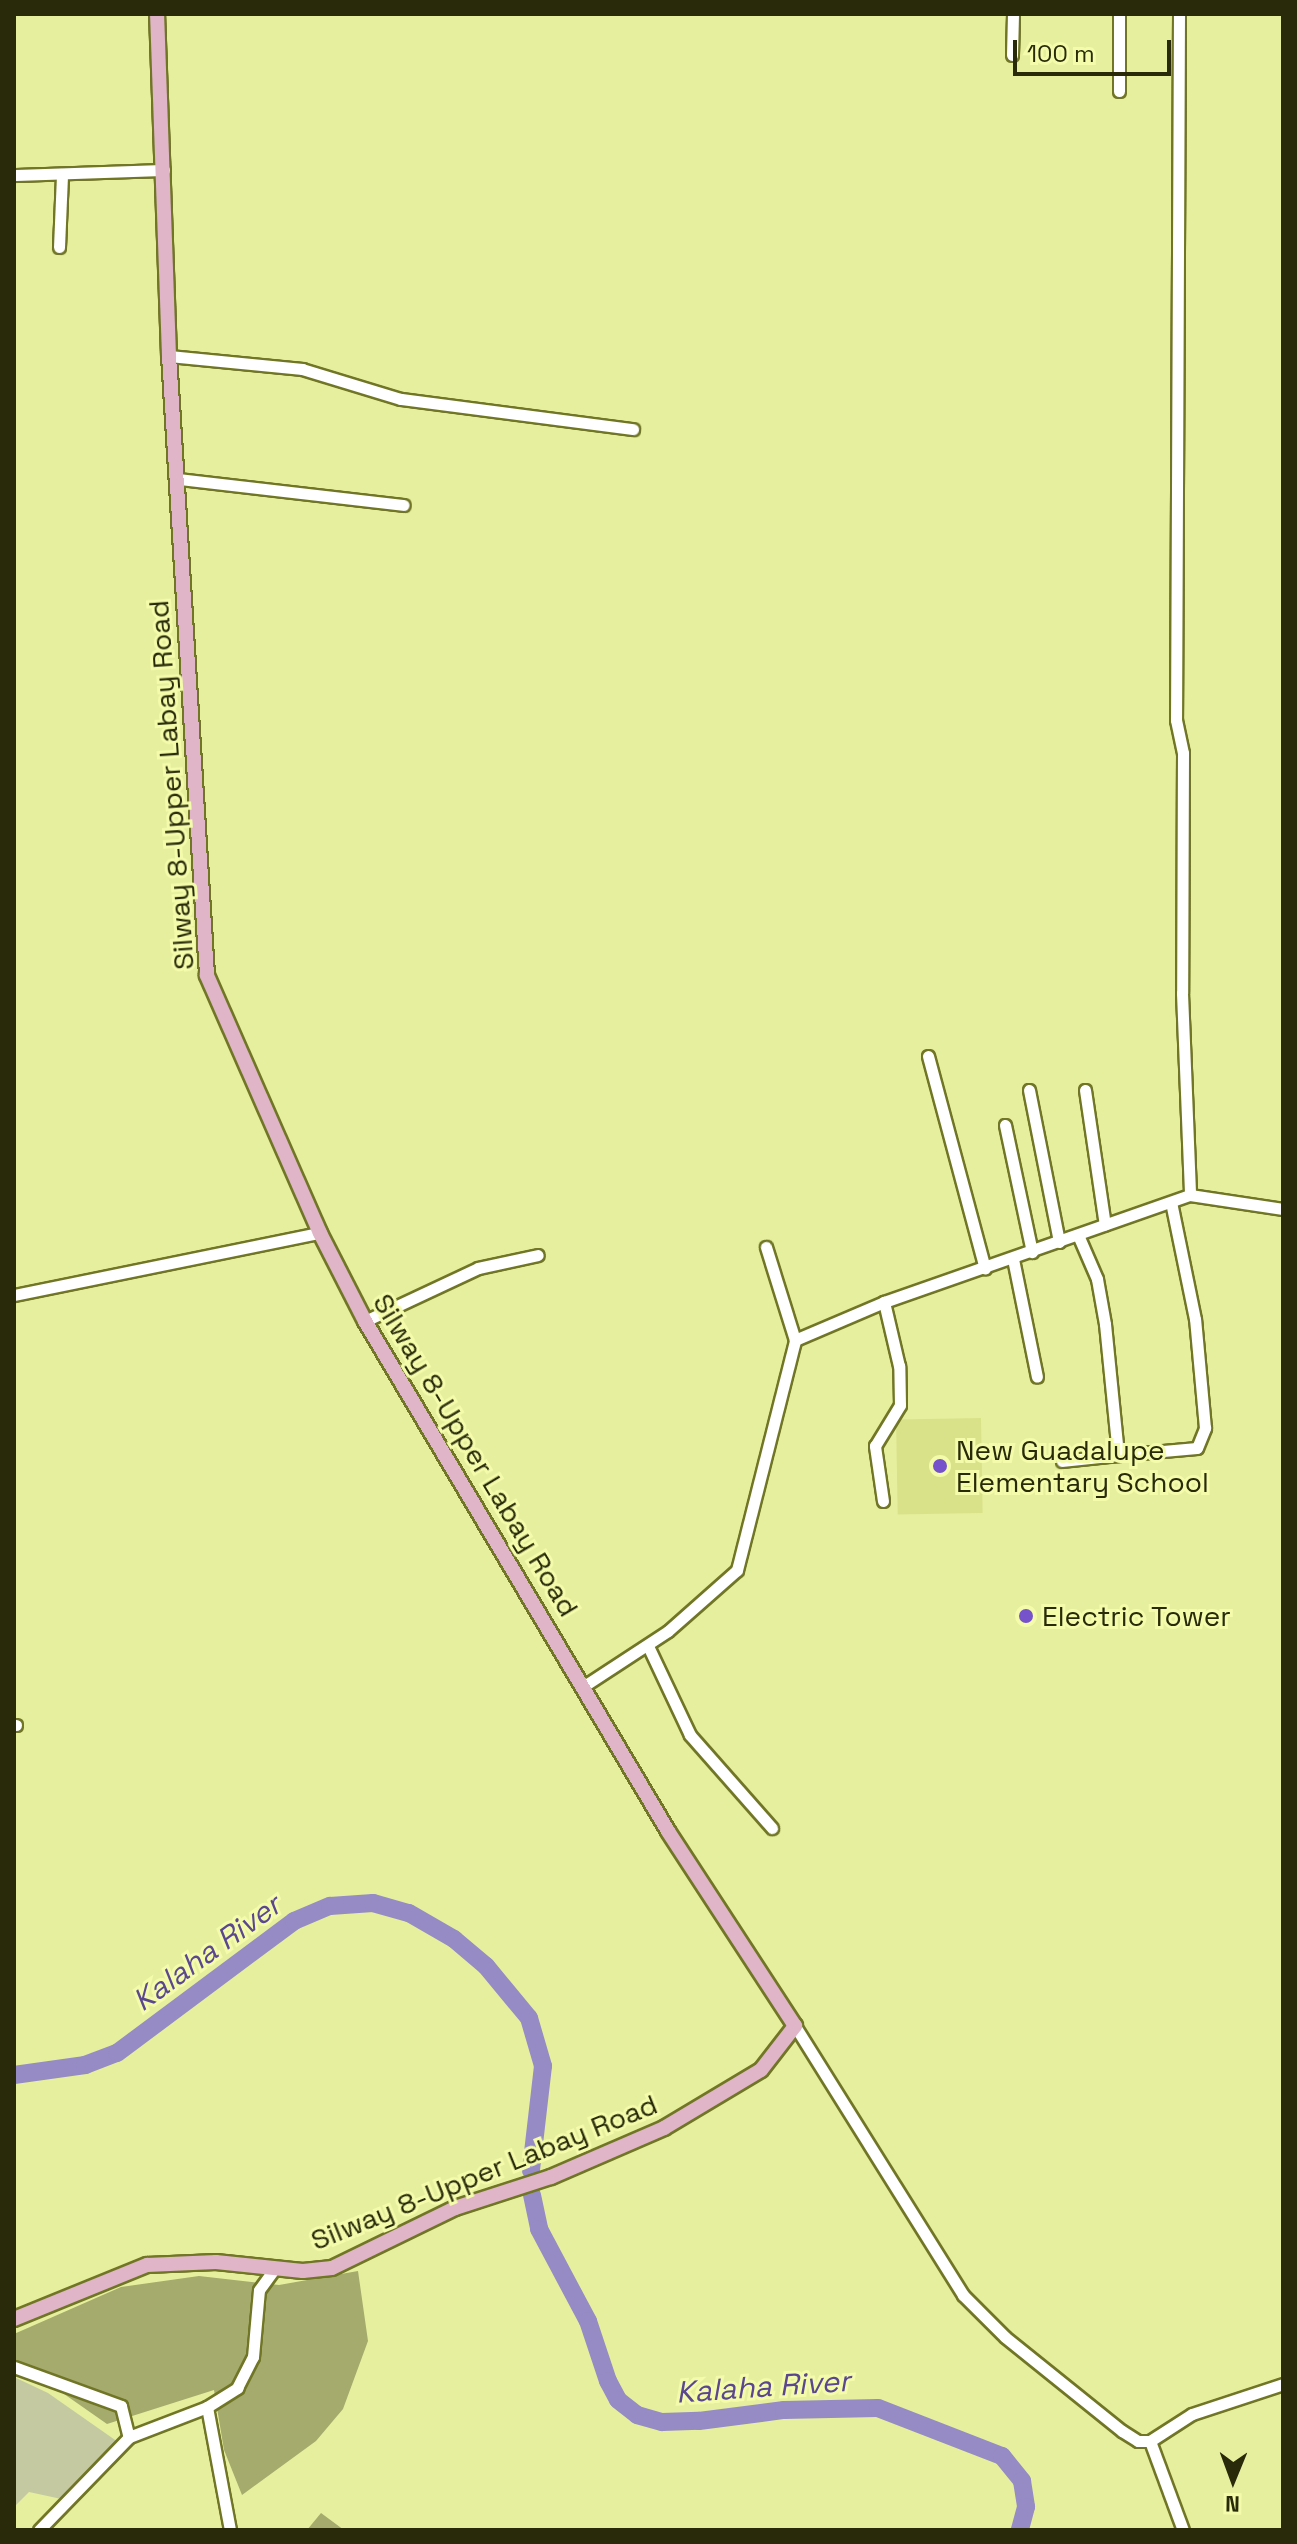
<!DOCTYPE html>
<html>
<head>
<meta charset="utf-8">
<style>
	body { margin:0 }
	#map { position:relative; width:1297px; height:2544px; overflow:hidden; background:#e6ef9e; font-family:"Space Grotesk",sans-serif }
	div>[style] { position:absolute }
	.built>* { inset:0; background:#dae289; transform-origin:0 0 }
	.green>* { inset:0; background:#c4c9a2 }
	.forest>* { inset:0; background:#a4ab6c }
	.river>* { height:18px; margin:-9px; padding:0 9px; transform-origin:9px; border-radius:9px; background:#968bc4 }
	.roads { filter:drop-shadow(2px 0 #707626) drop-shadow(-2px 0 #707626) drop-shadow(0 2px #707626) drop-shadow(0 -2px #707626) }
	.minor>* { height:11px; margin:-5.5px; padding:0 5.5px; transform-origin:5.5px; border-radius:5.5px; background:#fff }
	.major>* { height:14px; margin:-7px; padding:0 7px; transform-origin:7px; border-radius:7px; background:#e0b5c7 }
	.dots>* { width:22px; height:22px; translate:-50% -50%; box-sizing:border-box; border:4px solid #f4fcab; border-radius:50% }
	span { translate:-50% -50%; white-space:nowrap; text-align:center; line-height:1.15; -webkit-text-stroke:6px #f4fcab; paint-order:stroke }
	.street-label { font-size:28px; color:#282a09 }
	.poi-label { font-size:28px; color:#282a09 }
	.left { translate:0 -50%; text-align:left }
	.water-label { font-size:30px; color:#5a4790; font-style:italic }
	.frame { position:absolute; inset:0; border:16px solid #282a09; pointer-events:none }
	.north { position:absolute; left:1193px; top:2440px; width:80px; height:80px; -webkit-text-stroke:6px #f4fcab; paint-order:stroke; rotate:181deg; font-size:22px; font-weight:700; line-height:32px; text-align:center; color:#282a09 }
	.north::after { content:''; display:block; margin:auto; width:28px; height:36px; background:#282a09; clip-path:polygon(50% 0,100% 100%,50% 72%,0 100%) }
	.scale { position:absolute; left:1013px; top:40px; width:158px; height:36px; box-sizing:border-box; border:4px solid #282a09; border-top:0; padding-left:10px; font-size:24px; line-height:28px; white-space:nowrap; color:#282a09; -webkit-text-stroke:6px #f4fcab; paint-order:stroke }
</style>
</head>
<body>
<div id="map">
	<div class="built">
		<div style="left:981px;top:1418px;width:95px;height:85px;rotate:89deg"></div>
	</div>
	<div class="green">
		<div style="clip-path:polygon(14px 2377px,48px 2393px,118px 2442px,66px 2500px,29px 2492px,14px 2507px)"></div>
	</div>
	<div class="forest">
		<div style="clip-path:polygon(358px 2271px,368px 2341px,343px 2409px,316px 2441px,242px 2495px,224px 2450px,214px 2390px,107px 2424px,14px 2359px,14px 2334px,121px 2287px,199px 2276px,279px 2285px)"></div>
		<div style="clip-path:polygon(321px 2513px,344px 2530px,307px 2530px)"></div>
	</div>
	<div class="river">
		<div style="left:14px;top:2075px;width:72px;rotate:-8deg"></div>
		<div style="left:85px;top:2065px;width:34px;rotate:-21deg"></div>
		<div style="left:117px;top:2053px;width:221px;rotate:-36.7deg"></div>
		<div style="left:294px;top:1921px;width:39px;rotate:-23deg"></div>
		<div style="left:330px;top:1906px;width:43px;rotate:-4deg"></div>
		<div style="left:373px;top:1903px;width:37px;rotate:16deg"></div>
		<div style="left:409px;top:1913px;width:52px;rotate:30deg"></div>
		<div style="left:454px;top:1939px;width:42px;rotate:40.2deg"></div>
		<div style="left:486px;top:1966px;width:67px;rotate:50.4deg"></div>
		<div style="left:529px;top:2018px;width:50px;rotate:73.7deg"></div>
		<div style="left:543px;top:2066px;width:105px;rotate:96.6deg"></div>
		<div style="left:532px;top:2195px;width:35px;rotate:78deg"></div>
		<div style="left:539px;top:2229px;width:104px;rotate:62deg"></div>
		<div style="left:588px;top:2321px;width:63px;rotate:71.6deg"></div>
		<div style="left:608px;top:2381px;width:21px;rotate:62deg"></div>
		<div style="left:618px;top:2400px;width:24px;rotate:38deg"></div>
		<div style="left:637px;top:2415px;width:26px;rotate:16deg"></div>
		<div style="left:662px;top:2422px;width:37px;rotate:-2deg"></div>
		<div style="left:699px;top:2421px;width:86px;rotate:-7.4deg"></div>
		<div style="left:784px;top:2410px;width:94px;rotate:-1.2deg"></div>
		<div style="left:878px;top:2408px;width:133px;rotate:21.2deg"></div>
		<div style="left:1002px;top:2456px;width:32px;rotate:51deg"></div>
		<div style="left:1022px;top:2481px;width:26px;rotate:81deg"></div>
		<div style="left:1026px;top:2507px;width:24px;rotate:105deg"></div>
	</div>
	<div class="roads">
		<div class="minor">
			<div style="left:1119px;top:14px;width:77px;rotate:90deg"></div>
			<div style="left:1179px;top:14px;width:706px;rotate:90.24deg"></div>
			<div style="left:1176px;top:720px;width:34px;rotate:78deg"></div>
			<div style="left:1183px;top:753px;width:240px;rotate:90.2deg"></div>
			<div style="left:1182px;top:993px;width:202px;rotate:87.7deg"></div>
			<div style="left:1012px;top:55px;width:41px;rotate:-88.6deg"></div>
			<div style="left:14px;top:175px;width:150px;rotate:-1.9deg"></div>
			<div style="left:59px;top:247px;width:73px;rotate:-87.6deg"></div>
			<div style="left:169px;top:356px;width:134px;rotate:5.6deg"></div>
			<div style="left:302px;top:369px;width:103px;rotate:16.9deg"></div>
			<div style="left:401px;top:399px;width:234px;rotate:7.4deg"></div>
			<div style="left:179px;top:479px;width:226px;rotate:6.6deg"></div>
			<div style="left:928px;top:1056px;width:220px;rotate:75deg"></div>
			<div style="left:1029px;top:1090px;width:155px;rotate:78.8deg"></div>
			<div style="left:1085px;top:1090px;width:136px;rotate:81.6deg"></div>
			<div style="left:1005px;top:1125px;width:130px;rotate:78deg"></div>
			<div style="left:1078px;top:1235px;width:48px;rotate:66.6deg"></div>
			<div style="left:1097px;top:1279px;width:46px;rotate:79.9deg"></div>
			<div style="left:1105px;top:1324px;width:132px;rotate:84.3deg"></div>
			<div style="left:1118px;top:1455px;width:79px;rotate:-5.1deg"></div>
			<div style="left:1197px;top:1448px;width:22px;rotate:-68deg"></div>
			<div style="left:1205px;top:1428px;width:109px;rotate:-95.2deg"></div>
			<div style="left:1195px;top:1319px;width:119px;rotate:-101.6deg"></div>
			<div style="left:766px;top:1247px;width:97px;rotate:72.7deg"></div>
			<div style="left:1013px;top:1259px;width:120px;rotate:78.5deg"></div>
			<div style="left:14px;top:1295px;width:312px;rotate:-11.5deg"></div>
			<div style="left:365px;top:1321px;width:125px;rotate:-25.1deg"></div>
			<div style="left:478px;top:1268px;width:61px;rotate:-12.2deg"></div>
			<div style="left:1062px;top:1461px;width:56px;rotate:-6.1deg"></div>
			<div style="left:883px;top:1501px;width:56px;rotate:-98.3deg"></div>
			<div style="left:875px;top:1446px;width:48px;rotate:-58.6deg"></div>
			<div style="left:900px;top:1405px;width:39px;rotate:-91deg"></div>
			<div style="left:899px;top:1366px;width:66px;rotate:-103.2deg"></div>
			<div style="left:648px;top:1646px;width:98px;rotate:64.7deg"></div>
			<div style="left:690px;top:1735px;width:124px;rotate:48.6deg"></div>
			<div style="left:584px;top:1686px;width:100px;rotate:-33.2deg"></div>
			<div style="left:668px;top:1631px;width:92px;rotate:-41.5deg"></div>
			<div style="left:737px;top:1570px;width:237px;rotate:-75.8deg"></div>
			<div style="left:795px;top:1340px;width:97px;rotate:-23.1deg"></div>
			<div style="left:884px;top:1302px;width:324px;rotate:-19.3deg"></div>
			<div style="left:1190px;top:1195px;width:94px;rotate:8.6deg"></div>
			<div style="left:14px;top:1725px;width:2px"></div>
			<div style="left:795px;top:2026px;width:317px;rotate:58deg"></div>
			<div style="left:963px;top:2295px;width:59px;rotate:45deg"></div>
			<div style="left:1005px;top:2337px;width:150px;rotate:38.8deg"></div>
			<div style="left:1122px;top:2431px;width:19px;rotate:32deg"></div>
			<div style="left:1138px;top:2441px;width:12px"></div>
			<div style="left:1150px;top:2441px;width:50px;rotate:-32.7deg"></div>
			<div style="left:1192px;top:2414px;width:96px;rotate:-18.2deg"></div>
			<div style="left:14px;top:2367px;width:114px;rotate:20deg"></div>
			<div style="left:121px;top:2406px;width:32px;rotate:76deg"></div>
			<div style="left:207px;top:2407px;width:125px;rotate:79.4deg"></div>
			<div style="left:1150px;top:2441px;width:95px;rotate:69.7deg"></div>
			<div style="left:39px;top:2530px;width:129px;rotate:-45.9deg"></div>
			<div style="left:129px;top:2437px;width:84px;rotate:-21deg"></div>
			<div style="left:207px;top:2407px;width:36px;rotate:-32deg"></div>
			<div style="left:237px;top:2388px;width:35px;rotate:-63deg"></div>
			<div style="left:253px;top:2357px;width:67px;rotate:-84.9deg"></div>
			<div style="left:259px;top:2290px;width:27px;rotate:-54deg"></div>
		</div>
		<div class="major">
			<div style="left:14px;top:2319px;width:144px;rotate:-22.1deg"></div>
			<div style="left:147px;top:2265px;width:69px;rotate:-2.5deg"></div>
			<div style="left:216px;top:2262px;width:87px;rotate:5.9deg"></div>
			<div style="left:303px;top:2271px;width:29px;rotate:-6deg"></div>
			<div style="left:332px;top:2268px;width:137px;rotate:-26deg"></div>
			<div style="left:455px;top:2208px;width:101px;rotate:-17.9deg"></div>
			<div style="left:551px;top:2177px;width:123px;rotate:-23.4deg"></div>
			<div style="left:664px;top:2128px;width:113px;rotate:-30.9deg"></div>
			<div style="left:761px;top:2070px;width:56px;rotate:-52.3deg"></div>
			<div style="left:795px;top:2026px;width:233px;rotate:-123.1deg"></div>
			<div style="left:668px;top:1831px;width:593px;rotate:-120.72deg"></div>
			<div style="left:365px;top:1321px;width:99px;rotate:-117.1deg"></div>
			<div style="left:320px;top:1233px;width:282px;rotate:-113.7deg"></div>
			<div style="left:207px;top:975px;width:620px;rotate:-93.51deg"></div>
			<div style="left:169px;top:356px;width:342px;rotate:-92deg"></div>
		</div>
	</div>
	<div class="dots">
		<div style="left:940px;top:1466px;background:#7652cb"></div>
		<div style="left:1026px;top:1616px;background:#7652cb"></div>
	</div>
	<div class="street-label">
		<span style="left:171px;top:785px;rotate:-94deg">Silway 8-Upper Labay Road</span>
		<span style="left:476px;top:1455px;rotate:59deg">Silway 8-Upper Labay Road</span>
		<span style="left:484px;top:2172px;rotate:-22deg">Silway 8-Upper Labay Road</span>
	</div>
	<div class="poi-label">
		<span class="left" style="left:956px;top:1466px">New Guadalupe<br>Elementary School</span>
		<span class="left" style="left:1042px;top:1616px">Electric Tower</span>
	</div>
	<div class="water-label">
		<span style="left:207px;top:1953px;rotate:-36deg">Kalaha River</span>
		<span style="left:763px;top:2387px;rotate:-4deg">Kalaha River</span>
	</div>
	<div class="frame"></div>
	<div class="north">N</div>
	<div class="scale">100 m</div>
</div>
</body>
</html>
